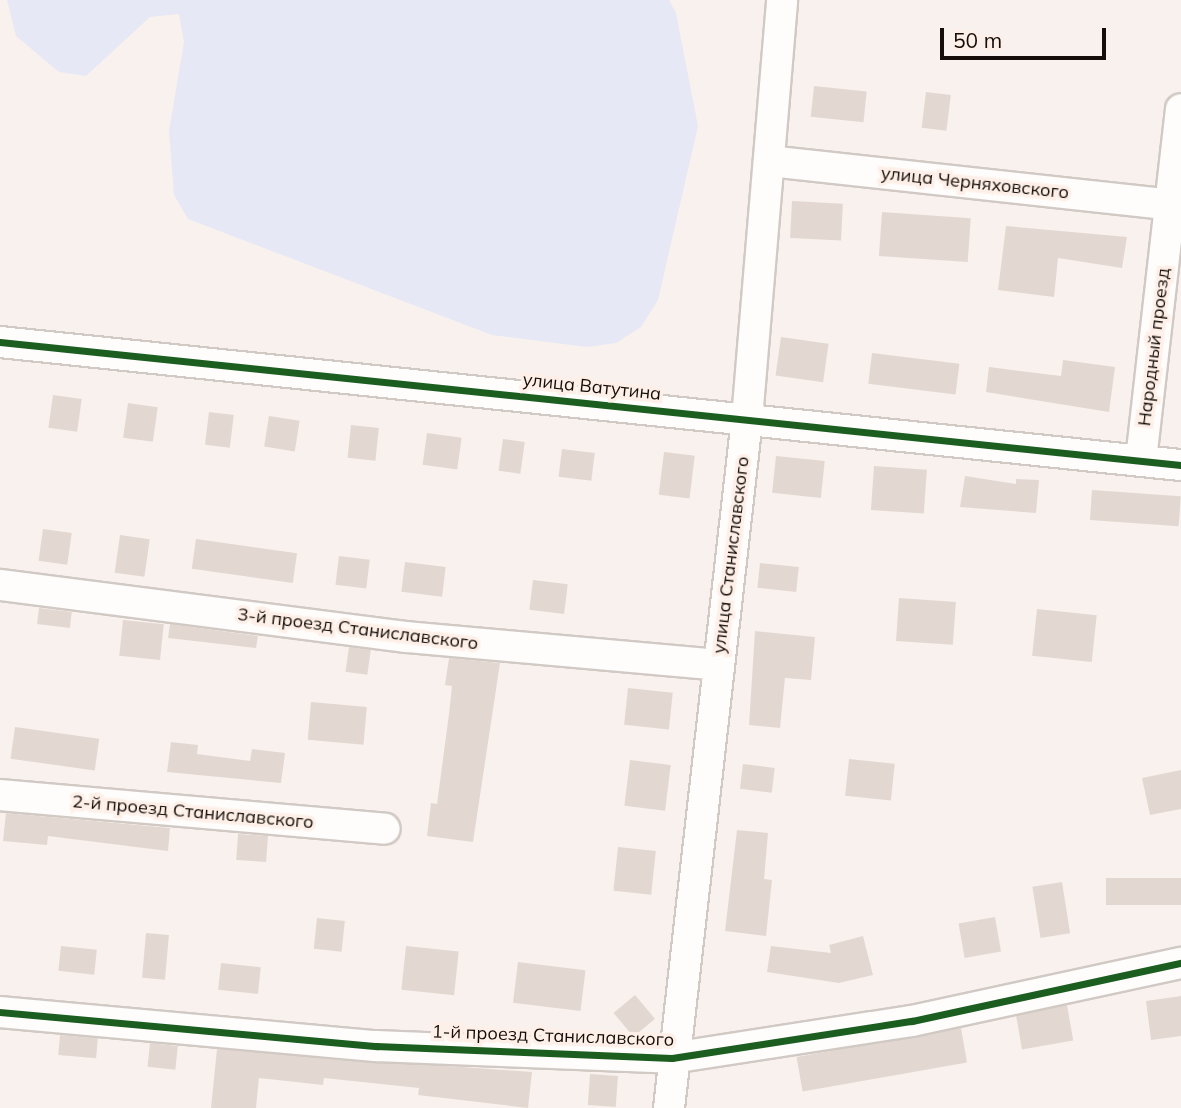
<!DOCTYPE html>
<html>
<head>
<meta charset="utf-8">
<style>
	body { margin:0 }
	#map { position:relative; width:1181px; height:1108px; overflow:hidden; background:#f9f1ed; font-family:Mulish,sans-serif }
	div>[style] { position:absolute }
	.green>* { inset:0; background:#e7e8f5 }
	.building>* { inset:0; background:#e3d8d1; transform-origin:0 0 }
	.roads { filter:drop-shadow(2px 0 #d1c9c4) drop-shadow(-2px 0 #d1c9c4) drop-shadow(0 2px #d1c9c4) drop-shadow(0 -2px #d1c9c4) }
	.minor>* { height:30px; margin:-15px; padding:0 15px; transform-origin:15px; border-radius:15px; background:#fefdfc }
	.cycleway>* { height:7px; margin:-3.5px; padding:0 3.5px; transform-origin:3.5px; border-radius:3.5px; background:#1b5e20 }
	span { translate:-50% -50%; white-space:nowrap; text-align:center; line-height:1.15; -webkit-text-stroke:7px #fef0e8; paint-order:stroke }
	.street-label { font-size:18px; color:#150d09 }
	.scale { position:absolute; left:940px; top:28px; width:166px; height:32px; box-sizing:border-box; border:4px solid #150d09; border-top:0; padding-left:9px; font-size:21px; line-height:24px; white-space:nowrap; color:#150d09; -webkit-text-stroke:5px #fef0e8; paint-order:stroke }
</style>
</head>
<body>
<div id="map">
	<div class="green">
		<div style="clip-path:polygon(7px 0,669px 0,676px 13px,698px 126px,658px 300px,641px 327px,616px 343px,587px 347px,492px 335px,188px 219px,174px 195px,169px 131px,184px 42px,179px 14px,150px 17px,86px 76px,59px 72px,16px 36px)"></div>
	</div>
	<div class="building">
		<div style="left:814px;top:86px;width:53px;height:31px;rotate:6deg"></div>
		<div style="left:926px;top:92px;width:25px;height:36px;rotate:7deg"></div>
		<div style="left:792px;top:201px;width:51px;height:37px;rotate:3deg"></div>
		<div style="left:882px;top:212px;width:89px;height:44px;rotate:4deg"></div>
		<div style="clip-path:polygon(1006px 226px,1127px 237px,1122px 268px,1058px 258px,1054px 297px,998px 290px)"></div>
		<div style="left:781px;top:337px;width:48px;height:39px;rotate:8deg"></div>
		<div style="left:872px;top:353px;width:88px;height:31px;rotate:7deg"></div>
		<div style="clip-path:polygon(1063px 360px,1115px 367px,1109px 412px,986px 392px,989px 367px,1061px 376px)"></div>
		<div style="left:53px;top:395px;width:29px;height:33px;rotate:8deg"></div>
		<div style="left:128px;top:403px;width:30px;height:35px;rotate:8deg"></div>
		<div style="left:209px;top:412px;width:25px;height:33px;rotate:7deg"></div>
		<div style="left:269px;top:416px;width:31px;height:31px;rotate:9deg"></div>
		<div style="left:351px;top:425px;width:28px;height:33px;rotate:6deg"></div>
		<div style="left:427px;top:433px;width:35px;height:32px;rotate:8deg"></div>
		<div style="left:503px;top:439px;width:22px;height:32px;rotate:8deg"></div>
		<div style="left:562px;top:449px;width:33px;height:28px;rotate:7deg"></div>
		<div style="left:664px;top:452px;width:31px;height:43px;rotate:7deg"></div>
		<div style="left:776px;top:456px;width:49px;height:37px;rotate:6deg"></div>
		<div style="left:874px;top:466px;width:53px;height:44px;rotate:4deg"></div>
		<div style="clip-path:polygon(965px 476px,1016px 484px,1016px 479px,1039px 480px,1036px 513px,960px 507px)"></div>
		<div style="left:1092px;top:490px;width:89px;height:30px;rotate:4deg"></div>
		<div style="left:43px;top:529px;width:29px;height:32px;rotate:8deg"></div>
		<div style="left:120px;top:535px;width:30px;height:38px;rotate:8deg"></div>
		<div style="left:196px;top:539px;width:102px;height:30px;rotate:8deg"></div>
		<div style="left:339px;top:556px;width:31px;height:29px;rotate:7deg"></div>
		<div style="left:405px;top:562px;width:41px;height:30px;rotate:7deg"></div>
		<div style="left:760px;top:563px;width:39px;height:25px;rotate:6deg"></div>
		<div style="left:533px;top:580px;width:35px;height:30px;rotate:7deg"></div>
		<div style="left:899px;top:598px;width:57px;height:43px;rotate:4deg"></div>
		<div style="left:39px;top:608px;width:33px;height:16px;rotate:7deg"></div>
		<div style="left:1037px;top:609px;width:60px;height:47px;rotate:6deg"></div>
		<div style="left:123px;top:620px;width:41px;height:36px;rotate:6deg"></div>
		<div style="clip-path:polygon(170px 624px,258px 636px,256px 648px,168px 638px)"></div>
		<div style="clip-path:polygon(755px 631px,815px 637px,811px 680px,785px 678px,780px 728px,749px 725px)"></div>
		<div style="left:349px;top:647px;width:22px;height:25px;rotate:8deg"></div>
		<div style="clip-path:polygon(449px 658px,500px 663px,473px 842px,427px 836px,431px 803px,437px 804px,449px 714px,452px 686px,445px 685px)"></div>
		<div style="left:628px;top:688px;width:45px;height:37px;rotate:6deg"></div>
		<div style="left:311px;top:702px;width:56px;height:38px;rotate:5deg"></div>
		<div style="left:15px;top:727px;width:85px;height:32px;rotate:8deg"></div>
		<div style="clip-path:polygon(171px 742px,198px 745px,197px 754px,250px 761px,252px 749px,285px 753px,281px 783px,167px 772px)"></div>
		<div style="left:849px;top:759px;width:46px;height:37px;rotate:6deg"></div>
		<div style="left:630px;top:760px;width:41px;height:46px;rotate:7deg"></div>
		<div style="left:743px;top:764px;width:32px;height:25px;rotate:7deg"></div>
		<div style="clip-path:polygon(1181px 770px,1181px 809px,1150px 815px,1142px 778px)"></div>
		<div style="clip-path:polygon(6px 813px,170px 828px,168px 851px,48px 836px,47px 845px,3px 841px)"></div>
		<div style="clip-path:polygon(737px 830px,768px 833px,764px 879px,772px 880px,766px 936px,725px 931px)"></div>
		<div style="left:238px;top:834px;width:30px;height:26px;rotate:4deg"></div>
		<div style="left:618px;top:847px;width:38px;height:44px;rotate:6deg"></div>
		<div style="left:1181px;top:878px;width:27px;height:75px;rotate:90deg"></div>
		<div style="left:1062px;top:882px;width:52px;height:30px;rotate:81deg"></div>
		<div style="left:995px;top:917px;width:35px;height:37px;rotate:80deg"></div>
		<div style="left:317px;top:918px;width:28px;height:31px;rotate:6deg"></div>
		<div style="left:146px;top:933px;width:23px;height:45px;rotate:5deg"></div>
		<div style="clip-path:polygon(863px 936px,873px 975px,839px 983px,767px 972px,771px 946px,831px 953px,829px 945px)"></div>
		<div style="left:61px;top:946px;width:36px;height:25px;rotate:6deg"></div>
		<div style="left:406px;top:946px;width:53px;height:44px;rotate:6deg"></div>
		<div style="left:518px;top:962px;width:68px;height:41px;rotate:7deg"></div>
		<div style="left:221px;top:963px;width:40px;height:27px;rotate:6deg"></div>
		<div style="left:635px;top:995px;width:31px;height:28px;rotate:50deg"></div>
		<div style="clip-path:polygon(1181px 996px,1181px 1036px,1151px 1040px,1146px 1001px)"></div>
		<div style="left:1067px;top:1005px;width:36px;height:52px;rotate:80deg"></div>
		<div style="left:961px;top:1028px;width:35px;height:167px;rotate:80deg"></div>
		<div style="left:60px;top:1035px;width:38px;height:20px;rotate:5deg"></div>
		<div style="left:150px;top:1043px;width:28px;height:24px;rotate:6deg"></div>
		<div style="clip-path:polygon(217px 1049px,532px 1072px,528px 1108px,418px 1095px,419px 1088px,324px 1078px,323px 1085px,259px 1078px,256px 1108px,211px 1108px)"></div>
		<div style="left:590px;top:1074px;width:28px;height:31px;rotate:4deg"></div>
	</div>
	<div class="roads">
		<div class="minor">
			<div style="left:769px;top:161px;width:414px;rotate:6.2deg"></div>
			<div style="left:0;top:342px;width:1187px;rotate:5.95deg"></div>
			<div style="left:1141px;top:460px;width:353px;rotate:-83.5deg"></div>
			<div style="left:0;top:585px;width:409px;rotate:7.3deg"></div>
			<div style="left:406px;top:637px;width:313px;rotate:5.1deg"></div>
			<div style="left:0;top:795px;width:386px;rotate:5deg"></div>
			<div style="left:0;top:1012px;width:378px;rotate:5.2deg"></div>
			<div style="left:376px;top:1046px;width:296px;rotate:2.3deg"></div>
			<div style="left:672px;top:1058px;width:243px;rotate:-8.8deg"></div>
			<div style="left:912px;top:1021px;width:275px;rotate:-12.2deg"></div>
			<div style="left:669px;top:1108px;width:693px;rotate:-83.54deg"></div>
			<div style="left:747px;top:419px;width:420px;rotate:-85.2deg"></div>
		</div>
	</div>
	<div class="cycleway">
		<div style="left:0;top:342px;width:1187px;rotate:5.95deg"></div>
		<div style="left:0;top:1012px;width:378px;rotate:5.2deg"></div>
		<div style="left:376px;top:1046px;width:296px;rotate:2.3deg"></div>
		<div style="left:672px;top:1058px;width:243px;rotate:-8.8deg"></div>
		<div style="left:912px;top:1021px;width:275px;rotate:-12.2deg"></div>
	</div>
	<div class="street-label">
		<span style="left:975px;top:183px;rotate:6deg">улица Черняховского</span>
		<span style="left:1154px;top:347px;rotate:-83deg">Народный проезд</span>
		<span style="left:592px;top:387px;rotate:6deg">улица Ватутина</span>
		<span style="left:731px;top:555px;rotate:-83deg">улица Станиславского</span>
		<span style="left:358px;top:629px;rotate:7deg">3-й проезд Станиславского</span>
		<span style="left:193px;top:812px;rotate:5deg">2-й проезд Станиславского</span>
		<span style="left:553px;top:1036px;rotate:2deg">1-й проезд Станиславского</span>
	</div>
	<div class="scale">50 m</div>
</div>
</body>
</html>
